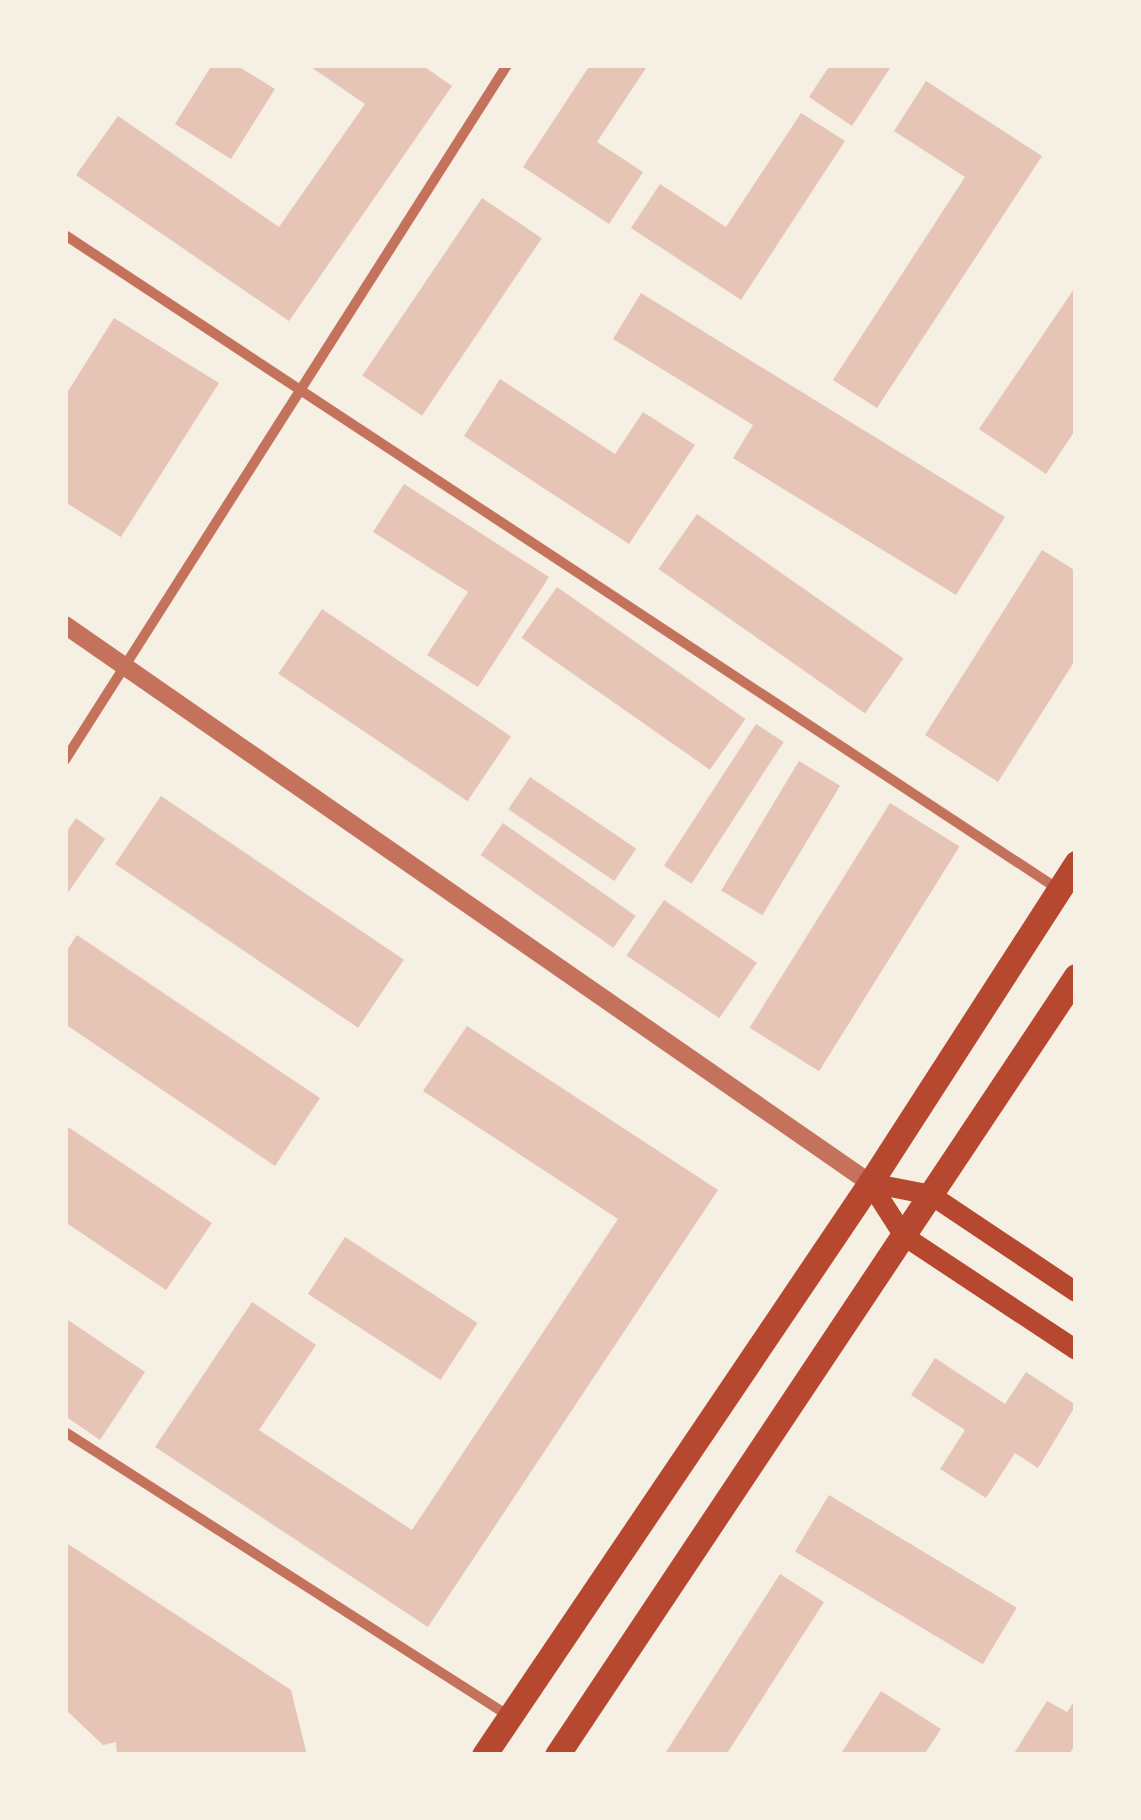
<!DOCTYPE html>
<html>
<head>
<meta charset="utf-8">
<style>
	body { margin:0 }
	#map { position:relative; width:1141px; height:1820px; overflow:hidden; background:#f6efe4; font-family:Manrope,sans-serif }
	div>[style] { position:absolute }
	.building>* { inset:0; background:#e6c5b7; transform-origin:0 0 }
	.minor>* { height:10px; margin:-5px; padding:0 5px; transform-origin:5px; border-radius:5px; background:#c5725c }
	.tertiary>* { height:18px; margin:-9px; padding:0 9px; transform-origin:9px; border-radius:9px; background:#c5725c }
	.secondary>* { height:20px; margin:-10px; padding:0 10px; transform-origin:10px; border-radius:10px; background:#b5482f }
	.primary>* { height:25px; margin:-12.5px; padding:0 12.5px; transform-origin:12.5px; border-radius:12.5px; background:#b5482f }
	span { translate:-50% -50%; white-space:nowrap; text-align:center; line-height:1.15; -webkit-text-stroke:8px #f6efe4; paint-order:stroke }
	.frame { position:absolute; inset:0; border:68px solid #f6efe4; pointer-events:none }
</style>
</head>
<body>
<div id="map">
	<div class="building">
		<div style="clip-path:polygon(212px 65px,236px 65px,275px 89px,231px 159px,175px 124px)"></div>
		<div style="clip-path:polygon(308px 65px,422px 65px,452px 86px,289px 321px,76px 175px,118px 116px,279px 227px,365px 104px)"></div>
		<div style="clip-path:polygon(590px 65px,648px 65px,597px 142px,643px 172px,609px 224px,523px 167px)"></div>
		<div style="clip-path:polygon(830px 65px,892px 65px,852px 126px,809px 97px)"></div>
		<div style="clip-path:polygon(926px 81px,1042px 156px,877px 408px,833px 380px,965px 177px,894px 131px)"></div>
		<div style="clip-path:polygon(801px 113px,845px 141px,741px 300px,631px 228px,660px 184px,726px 227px)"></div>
		<div style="left:482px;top:198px;width:72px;height:214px;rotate:34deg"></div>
		<div style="clip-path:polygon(1076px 286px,1076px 429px,1046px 474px,979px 429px)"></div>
		<div style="clip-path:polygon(641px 293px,1005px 517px,956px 595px,733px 458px,753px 425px,613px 339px)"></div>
		<div style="clip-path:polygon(114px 318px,219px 383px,121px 537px,65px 502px,65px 396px)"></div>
		<div style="clip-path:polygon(500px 379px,615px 454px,643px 412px,695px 445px,629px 544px,464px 436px)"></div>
		<div style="clip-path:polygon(404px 484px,549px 577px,478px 687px,427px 655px,468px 592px,373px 532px)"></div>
		<div style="left:697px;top:514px;width:252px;height:67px;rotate:35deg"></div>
		<div style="clip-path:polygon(1042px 550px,1076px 571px,1076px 659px,998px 782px,925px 735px)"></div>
		<div style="left:557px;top:587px;width:230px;height:62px;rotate:35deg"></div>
		<div style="left:322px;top:609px;width:228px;height:78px;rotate:34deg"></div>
		<div style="left:756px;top:724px;width:33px;height:169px;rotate:33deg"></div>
		<div style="left:799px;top:761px;width:48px;height:151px;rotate:31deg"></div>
		<div style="left:530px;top:777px;width:128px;height:39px;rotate:34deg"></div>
		<div style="left:161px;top:796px;width:293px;height:82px;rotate:34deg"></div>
		<div style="left:890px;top:803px;width:82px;height:265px;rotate:32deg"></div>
		<div style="clip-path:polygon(76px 818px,105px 839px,65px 897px,65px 834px)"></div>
		<div style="left:503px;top:823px;width:162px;height:39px;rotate:35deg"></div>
		<div style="left:664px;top:900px;width:112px;height:67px;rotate:34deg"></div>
		<div style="clip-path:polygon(77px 935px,320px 1098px,275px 1166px,65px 1024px,65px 953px)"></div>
		<div style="clip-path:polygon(467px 1026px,718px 1190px,428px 1627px,155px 1447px,252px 1302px,316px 1345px,259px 1430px,412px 1530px,618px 1219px,423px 1091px)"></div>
		<div style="clip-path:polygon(65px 1125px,212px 1223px,166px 1290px,65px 1222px)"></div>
		<div style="left:345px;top:1237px;width:158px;height:68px;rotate:33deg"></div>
		<div style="clip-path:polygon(65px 1318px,145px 1372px,100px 1440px,65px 1416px)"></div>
		<div style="clip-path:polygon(935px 1358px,1005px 1404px,1026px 1372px,1076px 1405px,1038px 1468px,1015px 1453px,986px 1498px,940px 1469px,965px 1430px,911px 1395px)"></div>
		<div style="left:829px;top:1495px;width:219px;height:66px;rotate:31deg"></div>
		<div style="clip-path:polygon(65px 1542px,291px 1690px,307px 1755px,117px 1755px,116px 1742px,103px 1745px,65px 1709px)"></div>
		<div style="clip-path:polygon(780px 1574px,824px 1602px,726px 1755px,664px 1755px)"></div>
		<div style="clip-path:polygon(881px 1691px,941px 1729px,924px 1755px,840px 1755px)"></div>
		<div style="clip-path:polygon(1076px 1699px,1076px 1743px,1069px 1755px,1013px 1755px,1047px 1701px,1067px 1712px)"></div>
	</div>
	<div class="minor">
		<div style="left:65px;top:235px;width:1189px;rotate:33.37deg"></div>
		<div style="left:65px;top:760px;width:824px;rotate:-57.54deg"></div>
		<div style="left:65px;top:1432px;width:527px;rotate:32.6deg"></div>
	</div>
	<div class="tertiary">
		<div style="left:65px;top:625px;width:979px;rotate:34.73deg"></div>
	</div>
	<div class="secondary">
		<div style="left:870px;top:1183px;width:63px;rotate:57.3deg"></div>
		<div style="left:904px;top:1236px;width:206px;rotate:33.5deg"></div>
		<div style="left:870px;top:1183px;width:62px;rotate:11.1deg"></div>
		<div style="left:931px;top:1195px;width:174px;rotate:33.8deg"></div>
	</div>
	<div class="primary">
		<div style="left:484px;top:1755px;width:690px;rotate:-55.99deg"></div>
		<div style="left:870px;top:1183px;width:381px;rotate:-57.2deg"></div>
		<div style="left:557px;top:1755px;width:936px;rotate:-56.33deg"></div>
	</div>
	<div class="frame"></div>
</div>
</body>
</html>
